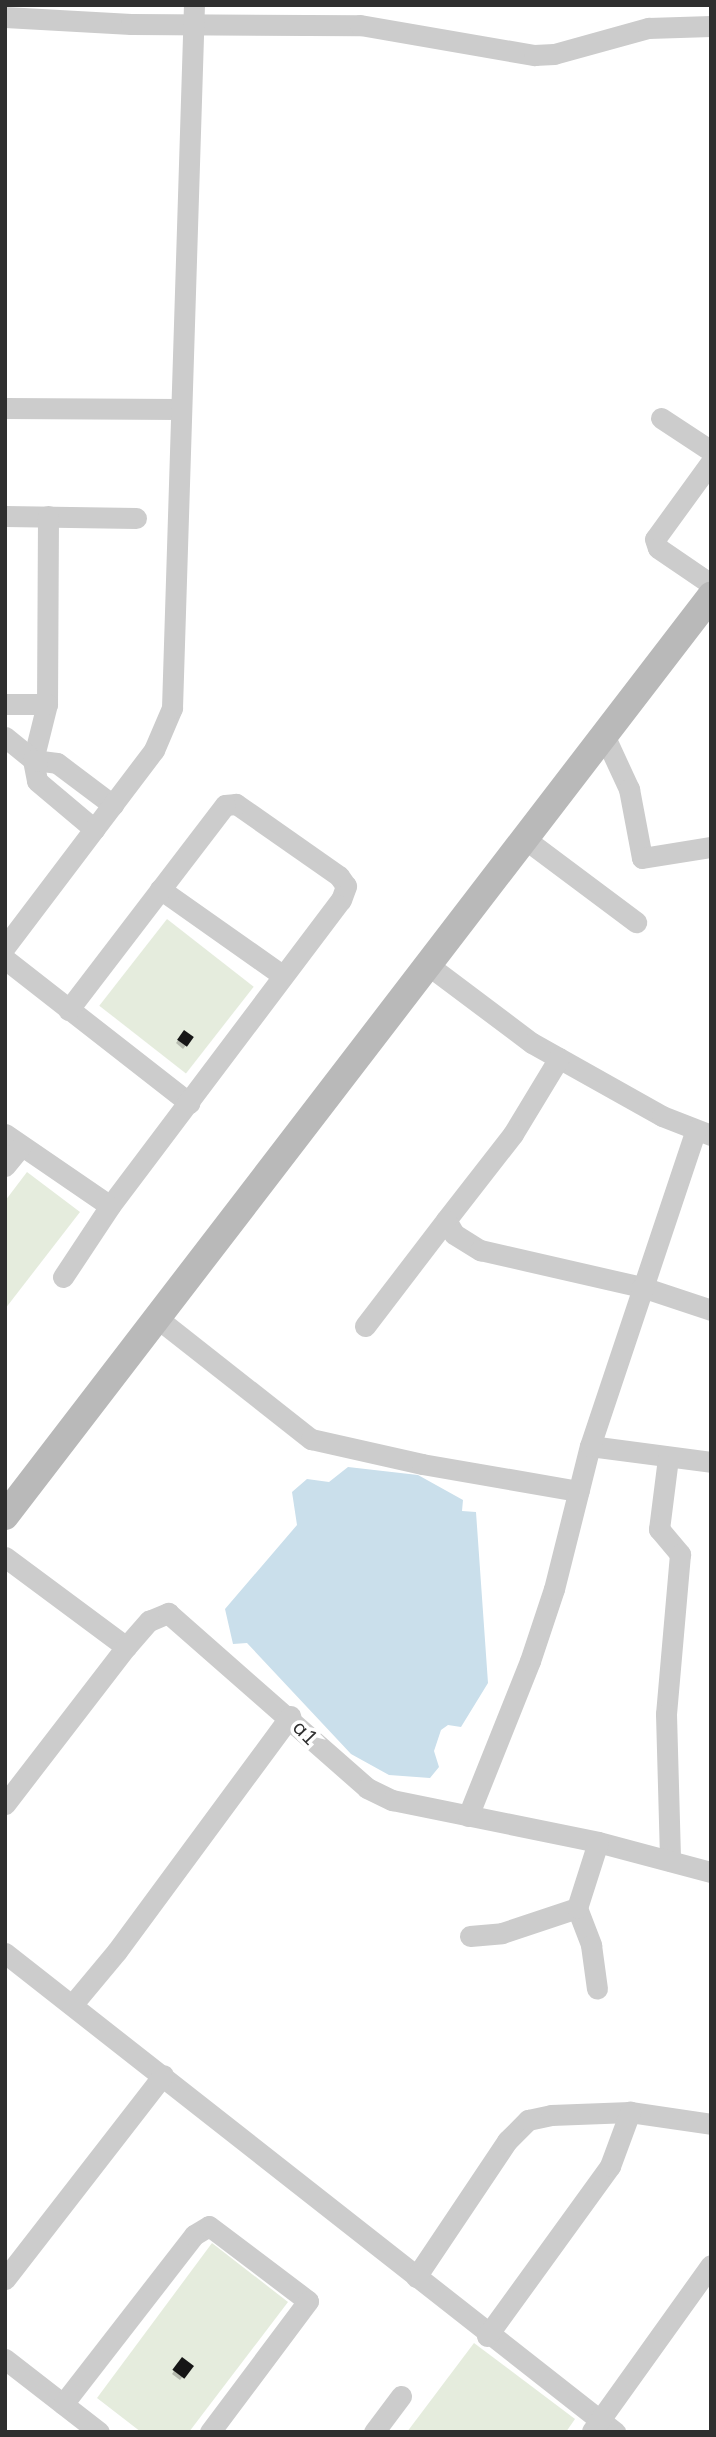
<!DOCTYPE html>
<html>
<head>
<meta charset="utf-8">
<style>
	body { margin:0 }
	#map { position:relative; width:716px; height:2437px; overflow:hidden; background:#fff; font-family:Mulish,sans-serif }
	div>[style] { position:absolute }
	.green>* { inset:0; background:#e5ecdd; transform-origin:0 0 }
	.water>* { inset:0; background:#cadfeb }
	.shadow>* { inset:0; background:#0003 }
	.building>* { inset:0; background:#161616; transform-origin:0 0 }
	.street>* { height:21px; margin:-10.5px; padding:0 10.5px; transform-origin:10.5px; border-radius:10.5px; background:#ccc }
	.secondary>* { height:28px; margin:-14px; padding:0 14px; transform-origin:14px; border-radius:14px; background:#b9b9b9 }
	span { translate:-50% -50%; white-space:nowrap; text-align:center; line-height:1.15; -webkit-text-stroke:7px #fff; paint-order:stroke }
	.street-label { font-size:21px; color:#2f2f2f }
	.frame { position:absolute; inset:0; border:7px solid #2f2f2f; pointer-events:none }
</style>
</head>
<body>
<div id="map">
	<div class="green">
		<div style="left:167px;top:919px;width:110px;height:110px;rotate:38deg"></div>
		<div style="clip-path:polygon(27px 1172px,80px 1212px,5px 1309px,5px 1201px)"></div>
		<div style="clip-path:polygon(212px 2243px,288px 2302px,189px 2432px,141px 2432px,97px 2398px)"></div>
		<div style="clip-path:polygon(474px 2343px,575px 2419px,566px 2432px,407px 2432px)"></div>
	</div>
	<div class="water">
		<div style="clip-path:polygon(348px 1467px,418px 1475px,463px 1500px,462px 1511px,476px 1512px,488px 1683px,461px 1727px,448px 1725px,441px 1730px,434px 1751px,439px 1767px,430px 1778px,389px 1775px,351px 1754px,247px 1643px,233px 1644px,225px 1609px,297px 1525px,292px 1492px,307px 1479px,329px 1482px)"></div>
	</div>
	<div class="shadow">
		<div style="clip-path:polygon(182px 1034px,192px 1038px,183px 1049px,176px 1043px)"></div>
		<div style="clip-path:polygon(180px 2362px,191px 2366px,180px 2380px,172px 2374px)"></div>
	</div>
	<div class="building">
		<div style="left:184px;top:1030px;width:12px;height:12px;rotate:35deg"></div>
		<div style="left:182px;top:2357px;width:15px;height:16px;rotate:37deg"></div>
	</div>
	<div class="street">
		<div style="left:5px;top:17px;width:126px;rotate:3.2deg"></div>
		<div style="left:131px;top:24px;width:229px;rotate:0.3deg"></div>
		<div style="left:360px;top:25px;width:177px;rotate:9.8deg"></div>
		<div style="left:534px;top:55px;width:20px;rotate:-3deg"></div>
		<div style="left:554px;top:54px;width:98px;rotate:-15.5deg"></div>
		<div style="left:648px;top:28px;width:63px;rotate:-1.8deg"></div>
		<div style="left:5px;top:408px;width:173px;rotate:0.3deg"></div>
		<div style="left:661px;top:418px;width:60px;rotate:33.4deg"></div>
		<div style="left:711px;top:462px;width:95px;rotate:126deg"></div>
		<div style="left:655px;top:539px;width:9px;rotate:72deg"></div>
		<div style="left:658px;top:548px;width:64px;rotate:34.2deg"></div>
		<div style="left:5px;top:516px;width:131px;rotate:0.9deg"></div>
		<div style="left:48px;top:516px;width:188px;rotate:90.3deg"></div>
		<div style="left:47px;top:704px;width:58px;rotate:104deg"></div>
		<div style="left:33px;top:760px;width:21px;rotate:79deg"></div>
		<div style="left:37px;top:781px;width:75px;rotate:40.1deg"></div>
		<div style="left:5px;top:704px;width:42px"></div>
		<div style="left:604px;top:735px;width:60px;rotate:65.2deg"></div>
		<div style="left:629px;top:789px;width:70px;rotate:79.3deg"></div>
		<div style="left:642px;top:858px;width:70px;rotate:-9.1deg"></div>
		<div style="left:5px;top:737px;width:36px;rotate:39deg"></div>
		<div style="left:33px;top:760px;width:24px;rotate:7deg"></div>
		<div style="left:57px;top:763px;width:70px;rotate:36.9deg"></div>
		<div style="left:525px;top:839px;width:139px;rotate:36.8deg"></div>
		<div style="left:160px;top:889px;width:149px;rotate:35.2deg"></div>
		<div style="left:5px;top:947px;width:247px;rotate:-52.9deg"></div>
		<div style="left:154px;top:750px;width:46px;rotate:-66.8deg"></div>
		<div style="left:172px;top:708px;width:703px;rotate:-88.21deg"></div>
		<div style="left:5px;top:959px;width:234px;rotate:38deg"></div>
		<div style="left:428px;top:965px;width:130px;rotate:36.9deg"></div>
		<div style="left:532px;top:1043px;width:149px;rotate:29.3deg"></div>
		<div style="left:662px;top:1116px;width:53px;rotate:21.2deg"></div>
		<div style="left:559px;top:1058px;width:89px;rotate:121.2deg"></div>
		<div style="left:513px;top:1134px;width:109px;rotate:127.9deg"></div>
		<div style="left:446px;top:1220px;width:16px;rotate:60deg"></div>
		<div style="left:454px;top:1234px;width:31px;rotate:32deg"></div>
		<div style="left:480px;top:1250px;width:166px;rotate:12.9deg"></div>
		<div style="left:642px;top:1287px;width:73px;rotate:18.4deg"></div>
		<div style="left:5px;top:1134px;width:127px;rotate:34.4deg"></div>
		<div style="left:110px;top:1206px;width:383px;rotate:-53deg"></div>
		<div style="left:341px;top:900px;width:15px;rotate:-70deg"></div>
		<div style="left:346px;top:886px;width:12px;rotate:-125deg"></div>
		<div style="left:339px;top:876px;width:126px;rotate:-145deg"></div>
		<div style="left:236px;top:804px;width:11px;rotate:175deg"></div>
		<div style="left:225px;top:805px;width:258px;rotate:127.4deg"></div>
		<div style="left:5px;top:1166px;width:26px;rotate:-51deg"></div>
		<div style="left:63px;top:1277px;width:85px;rotate:-56.5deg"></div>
		<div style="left:157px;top:1318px;width:196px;rotate:38.2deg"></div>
		<div style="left:311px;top:1439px;width:114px;rotate:12.7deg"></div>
		<div style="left:422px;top:1464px;width:159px;rotate:9.8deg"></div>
		<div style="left:365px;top:1326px;width:133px;rotate:-52.6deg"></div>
		<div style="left:590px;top:1446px;width:122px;rotate:7.5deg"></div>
		<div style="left:668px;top:1458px;width:72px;rotate:97.2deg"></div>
		<div style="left:659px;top:1529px;width:33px;rotate:50deg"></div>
		<div style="left:680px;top:1554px;width:161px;rotate:95deg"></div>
		<div style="left:666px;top:1714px;width:147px;rotate:88.4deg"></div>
		<div style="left:5px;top:1557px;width:151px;rotate:36.6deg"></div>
		<div style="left:5px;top:1804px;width:198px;rotate:-52.4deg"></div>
		<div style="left:126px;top:1647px;width:35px;rotate:-49deg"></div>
		<div style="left:149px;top:1621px;width:21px;rotate:-23deg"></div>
		<div style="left:168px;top:1613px;width:265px;rotate:41.3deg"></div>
		<div style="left:367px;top:1788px;width:28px;rotate:26deg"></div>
		<div style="left:392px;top:1800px;width:210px;rotate:11.5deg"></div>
		<div style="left:598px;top:1842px;width:117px;rotate:14.9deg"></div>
		<div style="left:468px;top:1816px;width:167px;rotate:-68.2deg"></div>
		<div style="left:530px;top:1661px;width:76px;rotate:-71.6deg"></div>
		<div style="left:554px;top:1589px;width:147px;rotate:-75.9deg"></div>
		<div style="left:590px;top:1446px;width:333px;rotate:-71.5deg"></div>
		<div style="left:577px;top:1908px;width:40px;rotate:69deg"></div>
		<div style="left:591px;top:1945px;width:44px;rotate:82.2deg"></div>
		<div style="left:470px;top:1936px;width:32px;rotate:-5deg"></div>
		<div style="left:502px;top:1933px;width:79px;rotate:-18.4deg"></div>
		<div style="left:577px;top:1908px;width:69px;rotate:-72.3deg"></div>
		<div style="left:5px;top:1953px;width:776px;rotate:38.14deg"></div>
		<div style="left:72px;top:2005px;width:70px;rotate:-50.2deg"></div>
		<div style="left:117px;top:1951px;width:292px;rotate:-53.6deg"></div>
		<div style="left:416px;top:2277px;width:164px;rotate:-56.2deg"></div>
		<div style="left:507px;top:2141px;width:30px;rotate:-45deg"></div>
		<div style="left:528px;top:2120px;width:24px;rotate:-12deg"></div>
		<div style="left:551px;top:2115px;width:79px;rotate:-2.2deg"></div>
		<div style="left:630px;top:2112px;width:82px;rotate:8.4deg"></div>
		<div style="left:5px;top:2279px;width:258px;rotate:-52.2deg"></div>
		<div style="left:487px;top:2336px;width:210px;rotate:-54.1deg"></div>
		<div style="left:610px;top:2166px;width:58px;rotate:-69.7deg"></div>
		<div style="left:5px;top:2359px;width:119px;rotate:37.8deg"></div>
		<div style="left:63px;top:2404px;width:214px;rotate:-52.2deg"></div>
		<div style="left:194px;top:2235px;width:17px;rotate:-31deg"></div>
		<div style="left:209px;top:2226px;width:124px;rotate:37.1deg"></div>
		<div style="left:308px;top:2301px;width:164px;rotate:126.8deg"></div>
		<div style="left:592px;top:2431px;width:204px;rotate:-54.4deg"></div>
		<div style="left:374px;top:2432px;width:45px;rotate:-53.1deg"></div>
	</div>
	<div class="secondary">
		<div style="left:5px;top:1516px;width:1160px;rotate:-52.5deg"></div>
	</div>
	<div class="street-label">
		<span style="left:306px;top:1732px;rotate:46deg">a1</span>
	</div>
	<div class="frame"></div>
</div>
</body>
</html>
